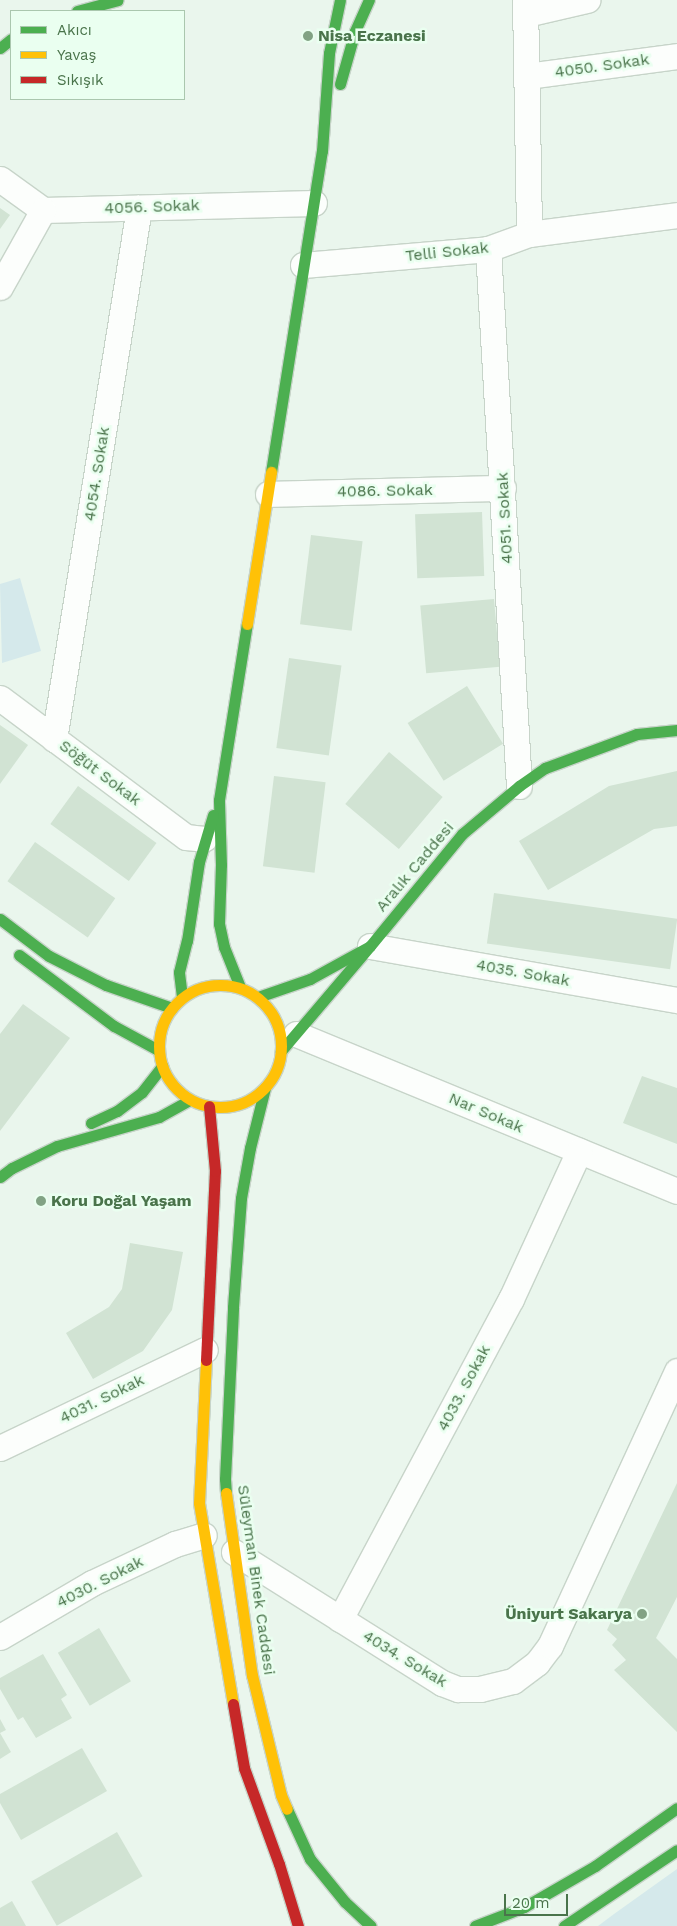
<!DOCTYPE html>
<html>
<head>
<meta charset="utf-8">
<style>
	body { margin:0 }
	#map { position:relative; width:677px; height:1926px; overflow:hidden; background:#eaf6ed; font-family:"Work Sans",sans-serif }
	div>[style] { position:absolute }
	.green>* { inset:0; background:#d5e9eb }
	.building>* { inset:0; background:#d1e3d3; transform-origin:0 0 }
	.roads { filter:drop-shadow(1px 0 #c7d4c9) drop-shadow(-1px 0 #c7d4c9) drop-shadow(0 1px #c7d4c9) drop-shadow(0 -1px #c7d4c9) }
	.street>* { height:25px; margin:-12.5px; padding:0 12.5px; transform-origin:12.5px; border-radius:12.5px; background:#fcfefc }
	.fast>* { height:11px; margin:-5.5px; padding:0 5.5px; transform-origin:5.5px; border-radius:5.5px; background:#4caf50 }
	.slow>* { height:11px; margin:-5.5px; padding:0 5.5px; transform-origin:5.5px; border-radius:5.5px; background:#ffc107 }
	.slow>.ring { margin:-5.5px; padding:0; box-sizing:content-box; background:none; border:11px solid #ffc107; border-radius:50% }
	.jam>* { height:11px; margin:-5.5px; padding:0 5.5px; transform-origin:5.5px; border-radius:5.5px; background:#c62828 }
	.dots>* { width:14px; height:14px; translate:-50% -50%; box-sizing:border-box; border:2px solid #eafff0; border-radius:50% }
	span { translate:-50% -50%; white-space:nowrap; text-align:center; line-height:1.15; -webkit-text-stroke:5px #eafff0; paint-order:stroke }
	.poi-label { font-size:16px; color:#4a744b; font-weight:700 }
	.left { translate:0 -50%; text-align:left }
	.right { translate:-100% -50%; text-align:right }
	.street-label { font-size:16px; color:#4a744b }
	.legend { position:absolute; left:10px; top:10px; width:175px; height:90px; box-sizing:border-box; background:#eafff0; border:1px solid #aac7ae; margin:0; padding:6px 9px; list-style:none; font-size:15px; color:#4a744b }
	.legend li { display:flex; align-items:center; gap:10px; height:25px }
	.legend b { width:25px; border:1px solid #aac7ae }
	.scale { position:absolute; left:504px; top:1894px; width:64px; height:22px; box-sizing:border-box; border:2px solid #4a744b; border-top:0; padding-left:6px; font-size:15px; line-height:18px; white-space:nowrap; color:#4a744b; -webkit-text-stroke:4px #eafff0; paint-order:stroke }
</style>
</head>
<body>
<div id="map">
	<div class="green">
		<div style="clip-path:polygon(20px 578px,41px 651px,2px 663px,0 584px)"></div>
		<div style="clip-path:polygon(677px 1869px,677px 1926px,598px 1926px,614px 1914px)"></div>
	</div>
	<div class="building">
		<div style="clip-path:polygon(0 208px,10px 215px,0 229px)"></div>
		<div style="left:482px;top:512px;width:64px;height:67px;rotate:88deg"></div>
		<div style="left:311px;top:535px;width:52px;height:90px;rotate:7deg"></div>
		<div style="left:494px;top:599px;width:68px;height:74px;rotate:85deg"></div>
		<div style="left:289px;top:658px;width:53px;height:91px;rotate:8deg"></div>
		<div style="left:467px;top:686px;width:68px;height:70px;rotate:58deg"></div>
		<div style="clip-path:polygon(0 725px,28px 745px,0 784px)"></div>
		<div style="left:389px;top:752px;width:70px;height:68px;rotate:40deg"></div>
		<div style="clip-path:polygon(677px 771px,677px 826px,654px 829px,548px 890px,519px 841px,609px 786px)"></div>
		<div style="left:274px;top:776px;width:52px;height:91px;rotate:7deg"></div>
		<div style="left:78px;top:786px;width:97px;height:47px;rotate:36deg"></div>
		<div style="left:35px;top:842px;width:98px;height:48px;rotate:35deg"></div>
		<div style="left:494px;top:893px;width:185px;height:51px;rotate:8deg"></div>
		<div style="clip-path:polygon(23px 1004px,70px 1038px,0 1131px,0 1034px)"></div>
		<div style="clip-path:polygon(642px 1076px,677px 1088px,677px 1144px,623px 1123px)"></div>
		<div style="clip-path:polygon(130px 1243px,183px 1252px,172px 1310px,143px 1351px,93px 1379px,66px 1333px,109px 1307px,122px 1289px)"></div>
		<div style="clip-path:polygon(677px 1483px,677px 1597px,656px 1638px,677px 1659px,677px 1732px,614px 1670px,626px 1660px,612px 1645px,617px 1639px,607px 1630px)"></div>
		<div style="left:99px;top:1628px;width:62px;height:48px;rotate:59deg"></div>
		<div style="clip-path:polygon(43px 1654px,67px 1695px,61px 1699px,72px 1718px,36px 1738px,23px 1717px,18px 1720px,0 1689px,0 1678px)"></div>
		<div style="clip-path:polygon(0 1719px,6px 1730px,0 1733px)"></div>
		<div style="clip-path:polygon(0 1733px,11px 1752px,0 1759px)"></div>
		<div style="clip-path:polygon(82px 1748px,107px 1791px,21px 1840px,0 1803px,0 1794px)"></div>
		<div style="left:117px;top:1832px;width:51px;height:99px;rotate:60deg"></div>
		<div style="clip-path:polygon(12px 1901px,26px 1926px,0 1926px,0 1908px)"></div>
	</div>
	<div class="roads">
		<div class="street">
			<div style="left:525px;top:0;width:234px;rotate:89deg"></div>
			<div style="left:526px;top:14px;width:63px;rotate:-12.9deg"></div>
			<div style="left:527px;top:76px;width:151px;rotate:-7.6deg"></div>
			<div style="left:0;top:179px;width:53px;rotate:35.8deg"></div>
			<div style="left:43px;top:210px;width:271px;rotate:-1.5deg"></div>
			<div style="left:488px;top:249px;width:538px;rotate:86.7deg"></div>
			<div style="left:303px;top:265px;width:186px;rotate:-4.9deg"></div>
			<div style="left:488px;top:249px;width:44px;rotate:-20.1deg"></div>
			<div style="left:529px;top:234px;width:149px;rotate:-7.3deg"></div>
			<div style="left:0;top:287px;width:88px;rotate:-60.8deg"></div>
			<div style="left:268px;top:494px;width:235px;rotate:-1.5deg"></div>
			<div style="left:0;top:698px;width:232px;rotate:36.8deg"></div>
			<div style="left:186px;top:837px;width:18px;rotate:6deg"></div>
			<div style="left:54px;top:739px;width:538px;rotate:-80.91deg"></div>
			<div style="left:370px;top:946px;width:312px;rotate:10deg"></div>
			<div style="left:296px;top:1034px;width:412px;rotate:22.4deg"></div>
			<div style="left:0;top:1448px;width:227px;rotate:-25.6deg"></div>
			<div style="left:234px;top:1552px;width:246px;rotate:32.2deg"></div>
			<div style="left:442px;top:1683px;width:17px;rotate:21deg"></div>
			<div style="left:458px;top:1689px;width:22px"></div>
			<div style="left:480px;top:1689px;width:34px;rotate:-14deg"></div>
			<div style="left:513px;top:1681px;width:30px;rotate:-37deg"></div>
			<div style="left:537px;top:1663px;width:21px;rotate:-53deg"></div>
			<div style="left:550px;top:1646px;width:303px;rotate:-65.2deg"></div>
			<div style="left:340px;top:1619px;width:363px;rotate:-61.9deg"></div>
			<div style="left:511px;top:1299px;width:163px;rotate:-65.3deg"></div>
			<div style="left:0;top:1637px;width:107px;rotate:-30.4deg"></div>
			<div style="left:92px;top:1583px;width:92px;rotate:-25.2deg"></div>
			<div style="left:175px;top:1544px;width:30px;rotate:-17deg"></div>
		</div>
		<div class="fast">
			<div style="left:77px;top:11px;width:42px;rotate:-15deg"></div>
			<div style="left:0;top:48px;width:14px;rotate:-39deg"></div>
			<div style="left:340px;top:84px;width:55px;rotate:-74.2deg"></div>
			<div style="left:355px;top:31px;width:34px;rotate:-66deg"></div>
			<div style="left:271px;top:472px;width:325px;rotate:-81deg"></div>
			<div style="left:322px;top:151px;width:98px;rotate:-85.9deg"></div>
			<div style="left:329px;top:53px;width:54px;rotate:-78.3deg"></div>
			<div style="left:0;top:919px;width:61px;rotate:37.1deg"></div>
			<div style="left:49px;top:956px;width:64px;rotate:27deg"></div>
			<div style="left:106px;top:985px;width:70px;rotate:19.2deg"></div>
			<div style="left:370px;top:946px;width:145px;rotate:-50.6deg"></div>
			<div style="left:462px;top:834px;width:75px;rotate:-40.1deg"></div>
			<div style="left:519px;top:786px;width:32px;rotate:-35deg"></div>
			<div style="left:545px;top:768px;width:98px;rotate:-20.3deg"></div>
			<div style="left:637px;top:734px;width:40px;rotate:-5.7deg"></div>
			<div style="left:19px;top:955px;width:119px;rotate:36.8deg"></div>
			<div style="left:114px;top:1026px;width:50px;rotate:28.6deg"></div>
			<div style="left:240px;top:987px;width:43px;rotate:-111.8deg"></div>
			<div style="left:224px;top:947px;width:24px;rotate:-102deg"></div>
			<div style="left:219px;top:924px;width:59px;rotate:-88.1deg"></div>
			<div style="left:221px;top:865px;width:65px;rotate:-91.8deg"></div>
			<div style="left:219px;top:800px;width:178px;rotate:-81deg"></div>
			<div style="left:182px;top:997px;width:25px;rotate:-97deg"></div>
			<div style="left:179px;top:972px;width:32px;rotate:-76deg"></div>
			<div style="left:187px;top:941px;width:80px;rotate:-81.4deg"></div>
			<div style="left:199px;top:862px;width:49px;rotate:-73.4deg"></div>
			<div style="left:258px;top:997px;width:55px;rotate:-19.1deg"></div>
			<div style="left:310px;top:979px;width:68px;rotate:-28.8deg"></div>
			<div style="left:370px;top:946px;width:138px;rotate:130.3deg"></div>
			<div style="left:91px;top:1123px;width:29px;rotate:-25deg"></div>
			<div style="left:117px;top:1111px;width:31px;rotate:-37deg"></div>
			<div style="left:142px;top:1092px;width:33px;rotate:-52deg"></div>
			<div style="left:0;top:1177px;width:15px;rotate:-37deg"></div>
			<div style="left:12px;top:1168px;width:50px;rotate:-26.1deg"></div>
			<div style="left:57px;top:1146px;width:106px;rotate:-15.9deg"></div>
			<div style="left:159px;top:1117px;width:35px;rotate:-29deg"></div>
			<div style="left:226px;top:1493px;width:14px;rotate:-94deg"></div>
			<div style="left:225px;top:1479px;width:172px;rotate:-87.3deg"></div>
			<div style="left:233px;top:1307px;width:109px;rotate:-85.8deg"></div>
			<div style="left:241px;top:1198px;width:51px;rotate:-79.8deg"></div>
			<div style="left:250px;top:1148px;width:62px;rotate:-76deg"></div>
			<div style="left:287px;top:1809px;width:55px;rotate:65.3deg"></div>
			<div style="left:310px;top:1859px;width:55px;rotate:50.9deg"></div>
			<div style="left:345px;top:1902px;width:35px;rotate:43deg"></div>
			<div style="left:475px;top:1926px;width:53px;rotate:-21.2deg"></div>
			<div style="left:524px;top:1907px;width:82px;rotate:-30deg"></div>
			<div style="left:595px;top:1866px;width:100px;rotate:-35.3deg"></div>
			<div style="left:564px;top:1926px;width:136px;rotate:-33.9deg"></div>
		</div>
		<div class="slow">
			<div style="left:247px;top:624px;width:154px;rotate:-81deg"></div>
			<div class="ring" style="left:159px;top:985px;width:111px;height:111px"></div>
			<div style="left:206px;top:1360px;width:143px;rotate:92.8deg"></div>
			<div style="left:199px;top:1503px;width:204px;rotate:80.4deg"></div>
			<div style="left:226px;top:1493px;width:184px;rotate:81.9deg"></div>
			<div style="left:252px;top:1675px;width:123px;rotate:76.4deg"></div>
			<div style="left:281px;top:1795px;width:15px;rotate:67deg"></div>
		</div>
		<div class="jam">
			<div style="left:206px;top:1360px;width:189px;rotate:-87.3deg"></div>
			<div style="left:215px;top:1171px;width:65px;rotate:-95.3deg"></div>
			<div style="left:233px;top:1704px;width:65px;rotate:80.2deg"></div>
			<div style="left:244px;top:1768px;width:102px;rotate:70deg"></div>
			<div style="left:279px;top:1864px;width:65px;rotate:73deg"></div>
		</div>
	</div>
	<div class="dots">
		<div style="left:308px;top:36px;background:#82a284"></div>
		<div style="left:41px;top:1201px;background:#82a284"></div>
		<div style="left:642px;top:1614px;background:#82a284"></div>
	</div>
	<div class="poi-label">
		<span class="left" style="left:318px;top:36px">Nisa Eczanesi</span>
		<span class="left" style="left:51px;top:1201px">Koru Doğal Yaşam</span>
		<span class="right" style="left:632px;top:1614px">Üniyurt Sakarya</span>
	</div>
	<div class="street-label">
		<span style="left:602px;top:66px;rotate:-8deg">4050. Sokak</span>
		<span style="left:152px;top:207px;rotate:-2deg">4056. Sokak</span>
		<span style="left:447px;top:252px;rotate:-6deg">Telli Sokak</span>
		<span style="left:97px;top:474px;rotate:-81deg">4054. Sokak</span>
		<span style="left:385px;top:491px;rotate:-1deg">4086. Sokak</span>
		<span style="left:505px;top:518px;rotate:-93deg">4051. Sokak</span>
		<span style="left:100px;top:773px;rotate:37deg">Söğüt Sokak</span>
		<span style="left:415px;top:867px;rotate:-50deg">Aralık Caddesi</span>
		<span style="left:523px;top:973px;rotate:10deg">4035. Sokak</span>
		<span style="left:486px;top:1113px;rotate:23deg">Nar Sokak</span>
		<span style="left:464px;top:1388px;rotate:-62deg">4033. Sokak</span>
		<span style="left:102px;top:1399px;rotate:-26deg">4031. Sokak</span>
		<span style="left:256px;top:1580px;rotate:82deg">Süleyman Binek Caddesi</span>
		<span style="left:100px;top:1582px;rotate:-27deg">4030. Sokak</span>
		<span style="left:405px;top:1659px;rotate:31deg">4034. Sokak</span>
	</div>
	<ul class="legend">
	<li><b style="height:6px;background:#4caf50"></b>Akıcı</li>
	<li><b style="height:6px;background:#ffc107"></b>Yavaş</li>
	<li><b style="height:6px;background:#c62828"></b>Sıkışık</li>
	</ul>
	<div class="scale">20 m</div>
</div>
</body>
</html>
